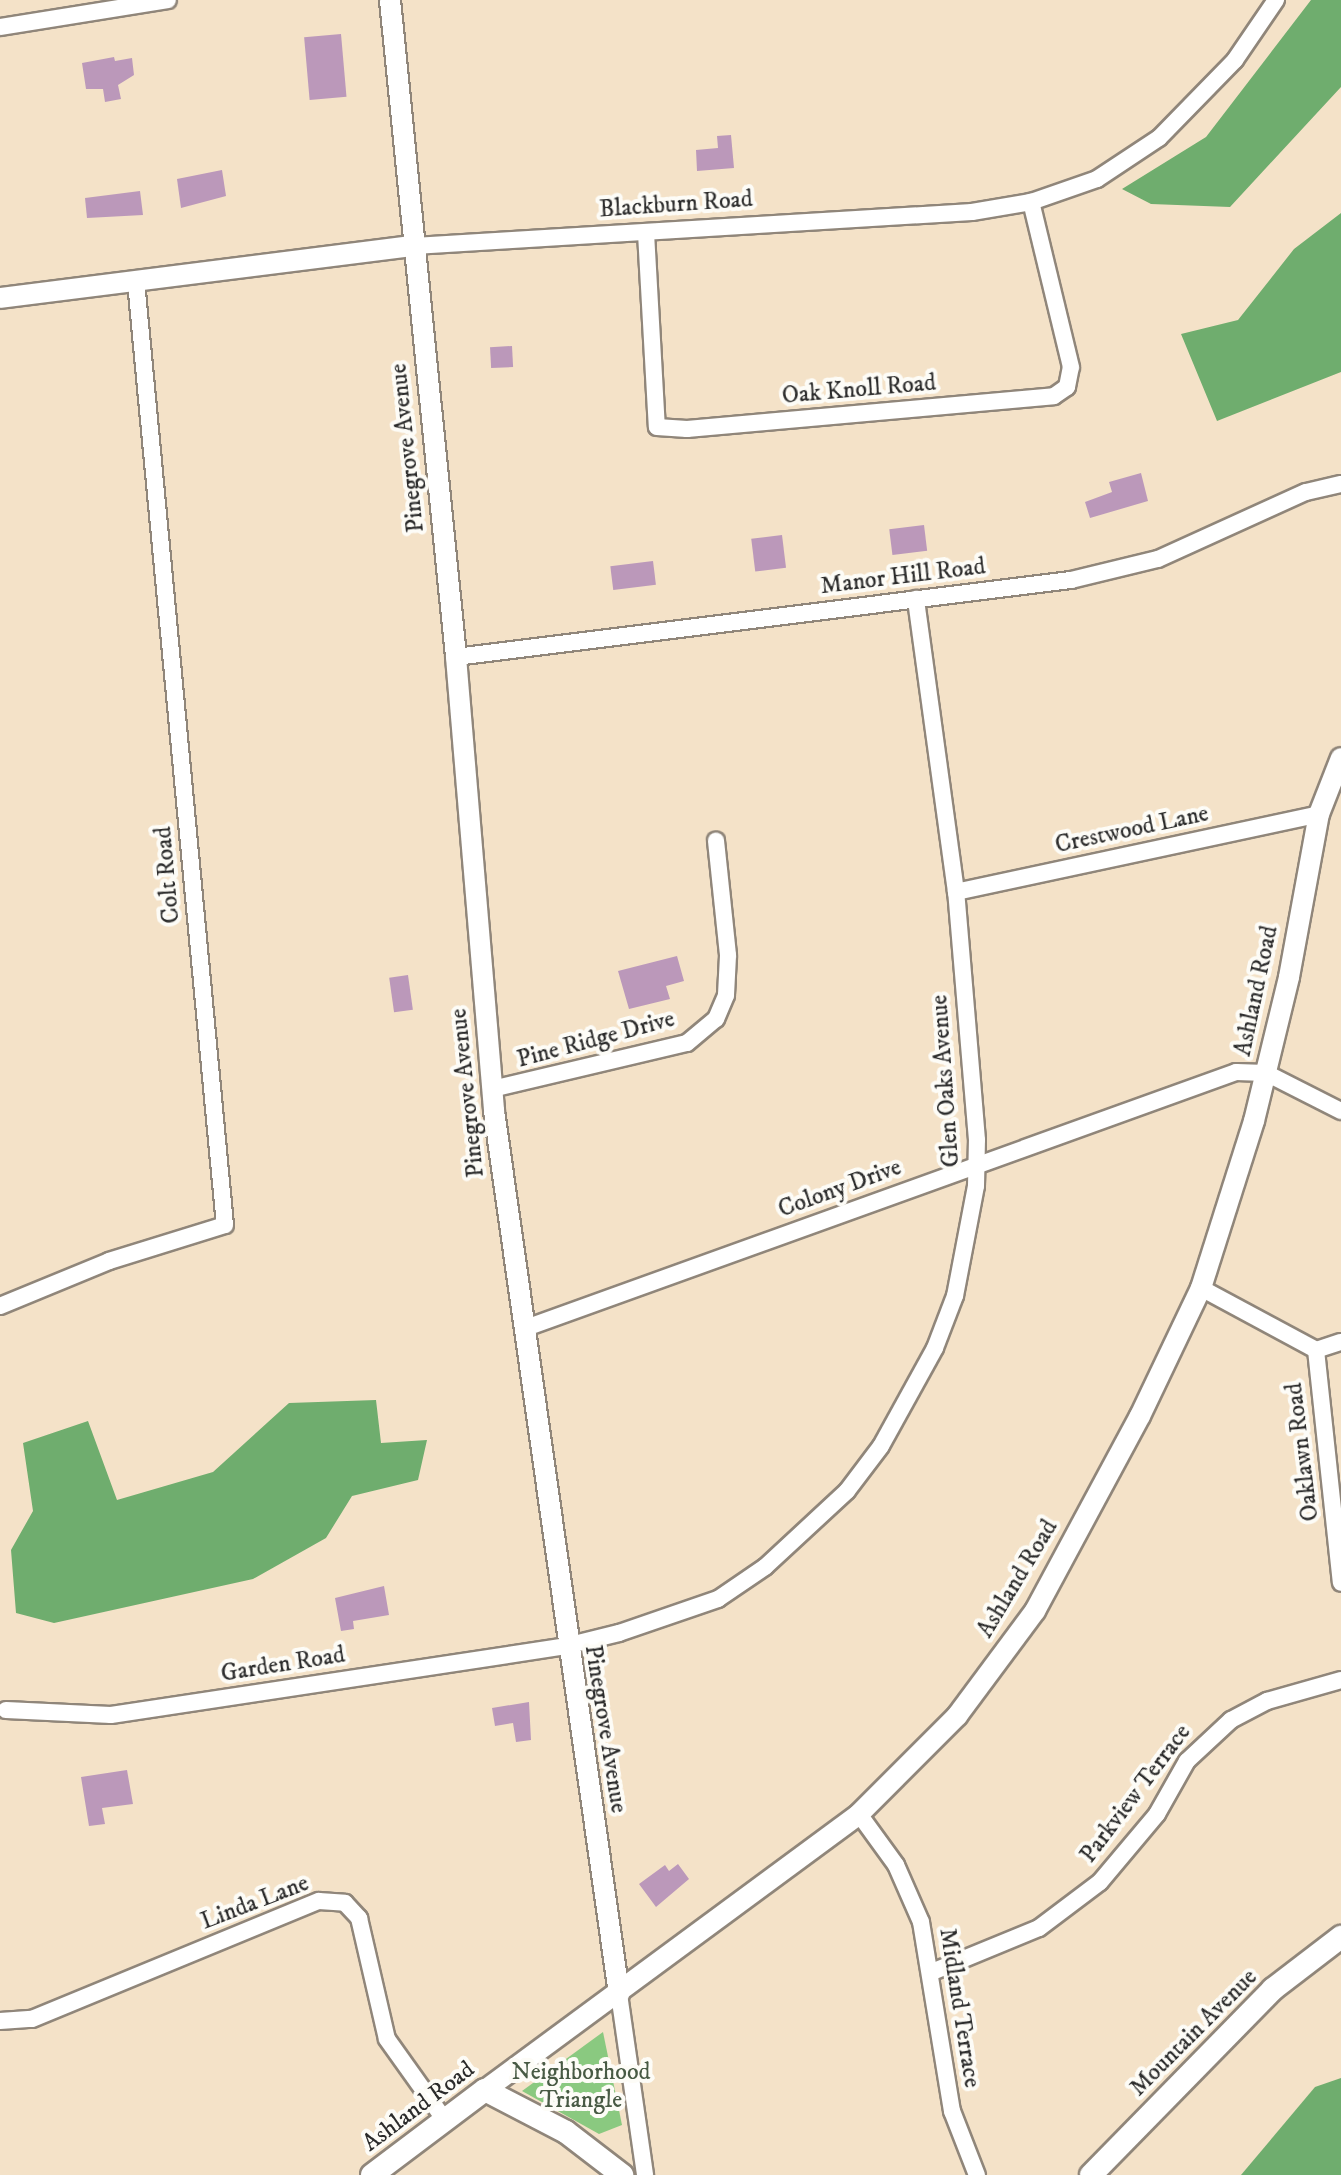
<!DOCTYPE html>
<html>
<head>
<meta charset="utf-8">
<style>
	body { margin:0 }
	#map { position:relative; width:1341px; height:2175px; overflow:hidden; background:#f4e2c8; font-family:"IM FELL DW Pica",serif }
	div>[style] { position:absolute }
	.green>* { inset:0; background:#8ac980 }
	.forest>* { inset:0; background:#6fad6e }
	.building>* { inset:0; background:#bb98ba; transform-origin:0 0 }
	.roads { filter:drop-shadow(2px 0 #90867a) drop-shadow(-2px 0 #90867a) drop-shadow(0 2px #90867a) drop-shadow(0 -2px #90867a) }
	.minor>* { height:16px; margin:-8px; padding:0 8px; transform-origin:8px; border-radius:8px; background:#fff }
	.tertiary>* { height:20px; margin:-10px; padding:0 10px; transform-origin:10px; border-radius:10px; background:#fff }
	.secondary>* { height:22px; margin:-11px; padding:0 11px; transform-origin:11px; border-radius:11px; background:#fff }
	span { translate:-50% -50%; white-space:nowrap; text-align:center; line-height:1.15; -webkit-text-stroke:8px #fdfcf7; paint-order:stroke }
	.street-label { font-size:24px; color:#2b2b2b }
	.park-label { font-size:24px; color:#485a44 }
</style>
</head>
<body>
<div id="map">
	<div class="green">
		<div style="clip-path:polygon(603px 2032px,622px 2125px,599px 2134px,522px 2091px)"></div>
	</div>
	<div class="forest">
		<div style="clip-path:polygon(1311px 0,1341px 0,1341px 87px,1230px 207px,1151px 204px,1122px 189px,1206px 137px)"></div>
		<div style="clip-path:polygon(1341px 213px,1341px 372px,1217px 421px,1181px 334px,1238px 320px,1294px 249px)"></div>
		<div style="clip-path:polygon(376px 1400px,381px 1443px,427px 1440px,418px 1480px,352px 1496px,326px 1538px,253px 1579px,54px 1623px,16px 1613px,11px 1550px,33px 1511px,23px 1443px,88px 1421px,117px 1500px,213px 1472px,289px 1403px)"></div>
		<div style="clip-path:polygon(1341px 2078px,1341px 2175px,1241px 2175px,1315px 2087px)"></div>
	</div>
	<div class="building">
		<div style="left:341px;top:34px;width:63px;height:37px;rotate:85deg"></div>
		<div style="clip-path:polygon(114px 57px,115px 61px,132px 58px,134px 75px,118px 85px,121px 99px,105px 102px,103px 89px,86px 89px,82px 63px)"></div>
		<div style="clip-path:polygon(731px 135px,734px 168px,697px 171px,696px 150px,718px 148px,717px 136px)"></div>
		<div style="clip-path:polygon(222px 170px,226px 196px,181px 208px,177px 179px)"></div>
		<div style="clip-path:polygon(140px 191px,143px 215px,87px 218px,85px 198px)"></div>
		<div style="left:512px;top:346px;width:21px;height:22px;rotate:87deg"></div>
		<div style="clip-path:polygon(1141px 473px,1148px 501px,1090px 518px,1085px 502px,1112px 492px,1109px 482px)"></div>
		<div style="left:924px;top:525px;width:26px;height:35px;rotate:83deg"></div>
		<div style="left:782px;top:535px;width:33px;height:31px;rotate:83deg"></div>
		<div style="left:653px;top:561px;width:24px;height:43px;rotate:83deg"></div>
		<div style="clip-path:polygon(677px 956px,684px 981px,666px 986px,670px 999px,629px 1009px,618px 971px)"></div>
		<div style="left:408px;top:975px;width:35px;height:19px;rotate:82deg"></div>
		<div style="clip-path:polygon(384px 1586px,389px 1615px,353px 1621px,354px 1629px,341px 1631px,335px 1598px)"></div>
		<div style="clip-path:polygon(529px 1702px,531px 1740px,516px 1742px,513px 1723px,495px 1726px,492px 1708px)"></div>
		<div style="clip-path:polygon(127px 1770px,133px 1804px,102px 1808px,105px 1824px,89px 1826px,81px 1777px)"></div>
		<div style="clip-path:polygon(678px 1864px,689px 1879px,656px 1907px,639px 1884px,665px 1865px,669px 1871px)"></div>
	</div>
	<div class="roads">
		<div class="minor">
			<div style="left:0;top:27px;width:170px;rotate:-9.1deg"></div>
			<div style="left:646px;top:233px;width:194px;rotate:86.8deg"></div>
			<div style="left:657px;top:427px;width:30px;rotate:4deg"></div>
			<div style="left:687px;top:429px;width:368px;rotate:-5.1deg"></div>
			<div style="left:1054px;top:396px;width:16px;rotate:-35deg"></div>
			<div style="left:1067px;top:387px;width:20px;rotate:-79deg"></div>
			<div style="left:1071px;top:367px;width:170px;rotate:-103.6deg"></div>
			<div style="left:414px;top:246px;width:559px;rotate:-3.49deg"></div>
			<div style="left:972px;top:212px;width:60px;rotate:-9.6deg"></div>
			<div style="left:1031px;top:202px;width:70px;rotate:-19.2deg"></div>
			<div style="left:1097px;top:179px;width:74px;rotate:-33.5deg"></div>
			<div style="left:1159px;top:138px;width:109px;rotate:-45.7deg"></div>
			<div style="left:1235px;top:60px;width:73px;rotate:-55.7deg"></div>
			<div style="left:456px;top:657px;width:620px;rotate:-7.14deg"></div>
			<div style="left:1071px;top:580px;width:89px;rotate:-13.6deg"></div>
			<div style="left:1158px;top:559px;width:162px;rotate:-24.4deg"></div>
			<div style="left:1306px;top:492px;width:36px;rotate:-13deg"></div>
			<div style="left:956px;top:892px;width:371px;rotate:-12.1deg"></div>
			<div style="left:492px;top:1089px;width:200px;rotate:-13.3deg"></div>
			<div style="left:687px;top:1043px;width:38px;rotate:-40deg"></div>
			<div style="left:716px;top:1019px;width:26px;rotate:-67deg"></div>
			<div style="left:726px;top:995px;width:40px;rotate:-87.1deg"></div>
			<div style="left:728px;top:955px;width:115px;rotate:-96deg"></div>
			<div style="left:1201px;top:1288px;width:131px;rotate:28.3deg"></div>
			<div style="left:0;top:1306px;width:118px;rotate:-22.4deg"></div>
			<div style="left:109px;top:1261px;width:121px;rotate:-17.2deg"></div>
			<div style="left:225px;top:1225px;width:947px;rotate:-95.39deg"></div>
			<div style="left:523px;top:1329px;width:758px;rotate:-19.82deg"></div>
			<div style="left:1236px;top:1072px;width:30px;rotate:2deg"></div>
			<div style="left:1266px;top:1073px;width:84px;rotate:26.9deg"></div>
			<div style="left:1316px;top:1350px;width:234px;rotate:83.9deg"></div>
			<div style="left:1316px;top:1350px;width:26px;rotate:-18deg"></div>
			<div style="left:6px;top:1710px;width:105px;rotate:2.7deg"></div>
			<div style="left:111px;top:1715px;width:460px;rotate:-8.6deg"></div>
			<div style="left:566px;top:1646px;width:55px;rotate:-13.8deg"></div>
			<div style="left:619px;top:1633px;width:105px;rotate:-19deg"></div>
			<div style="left:718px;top:1599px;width:57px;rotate:-34.2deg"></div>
			<div style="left:765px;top:1567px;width:112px;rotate:-42.8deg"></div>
			<div style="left:847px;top:1491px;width:56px;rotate:-52.9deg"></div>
			<div style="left:881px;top:1446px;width:112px;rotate:-61.1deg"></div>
			<div style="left:935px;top:1348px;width:56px;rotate:-69deg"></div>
			<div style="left:955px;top:1296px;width:112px;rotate:-79.2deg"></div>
			<div style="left:976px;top:1186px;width:46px;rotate:-88.8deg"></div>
			<div style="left:977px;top:1140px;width:249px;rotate:-94.8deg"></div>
			<div style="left:956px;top:892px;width:296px;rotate:-97.8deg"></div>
			<div style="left:859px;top:1814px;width:63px;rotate:54deg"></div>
			<div style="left:896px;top:1865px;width:62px;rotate:66.3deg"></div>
			<div style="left:921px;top:1922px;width:192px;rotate:80.7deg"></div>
			<div style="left:952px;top:2111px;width:69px;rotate:68.7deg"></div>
			<div style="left:932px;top:1972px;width:116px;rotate:-22.4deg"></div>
			<div style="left:1039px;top:1928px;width:76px;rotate:-37deg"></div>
			<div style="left:1100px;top:1882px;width:89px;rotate:-50deg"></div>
			<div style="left:1157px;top:1814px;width:61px;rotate:-60.5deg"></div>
			<div style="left:1187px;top:1761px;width:60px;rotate:-43deg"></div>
			<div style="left:1231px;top:1720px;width:41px;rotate:-27.8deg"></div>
			<div style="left:1267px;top:1701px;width:77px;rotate:-15.8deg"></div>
			<div style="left:619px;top:1994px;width:183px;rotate:81.8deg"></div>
			<div style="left:0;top:2021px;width:32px;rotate:-4deg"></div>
			<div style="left:32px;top:2019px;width:310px;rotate:-22.4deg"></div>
			<div style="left:319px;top:1901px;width:26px;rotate:4deg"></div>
			<div style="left:345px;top:1903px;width:21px;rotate:47deg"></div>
			<div style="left:359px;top:1918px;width:124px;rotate:77deg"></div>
			<div style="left:387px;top:2039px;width:98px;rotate:54.5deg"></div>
		</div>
		<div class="tertiary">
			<div style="left:390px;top:0;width:660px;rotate:84.26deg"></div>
			<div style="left:456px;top:657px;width:456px;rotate:85.2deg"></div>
			<div style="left:494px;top:1111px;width:892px;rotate:81.94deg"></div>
			<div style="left:0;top:298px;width:417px;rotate:-7.2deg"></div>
			<div style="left:485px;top:2090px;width:465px;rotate:-36.4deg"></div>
			<div style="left:859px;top:1814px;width:139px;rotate:-45deg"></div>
			<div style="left:957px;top:1716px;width:131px;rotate:-53.4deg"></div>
			<div style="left:1035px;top:1611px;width:221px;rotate:-61.7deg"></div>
			<div style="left:1140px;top:1416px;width:142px;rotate:-64.5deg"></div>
			<div style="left:1201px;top:1288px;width:175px;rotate:-72.4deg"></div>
			<div style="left:1254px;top:1121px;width:148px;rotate:-76.3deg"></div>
			<div style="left:1289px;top:977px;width:166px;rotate:-79.6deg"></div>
			<div style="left:1319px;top:814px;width:60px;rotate:-68.6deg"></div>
		</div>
		<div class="secondary">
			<div style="left:372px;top:2175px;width:141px;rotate:-37deg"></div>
			<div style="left:485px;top:2090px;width:91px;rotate:27.4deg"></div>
			<div style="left:566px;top:2132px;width:71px;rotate:37.5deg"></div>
			<div style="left:1091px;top:2175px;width:260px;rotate:-45.6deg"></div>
			<div style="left:1273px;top:1989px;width:86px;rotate:-37.4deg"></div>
		</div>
	</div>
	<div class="street-label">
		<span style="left:676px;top:205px;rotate:-4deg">Blackburn Road</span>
		<span style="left:859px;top:390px;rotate:-5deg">Oak Knoll Road</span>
		<span style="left:408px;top:448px;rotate:-96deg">Pinegrove Avenue</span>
		<span style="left:903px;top:577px;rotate:-7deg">Manor Hill Road</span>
		<span style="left:1132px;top:830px;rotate:-12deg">Crestwood Lane</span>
		<span style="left:168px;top:875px;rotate:-95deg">Colt Road</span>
		<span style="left:1257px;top:991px;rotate:-78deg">Ashland Road</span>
		<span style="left:596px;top:1040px;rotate:-15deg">Pine Ridge Drive</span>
		<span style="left:946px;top:1081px;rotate:-94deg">Glen Oaks Avenue</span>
		<span style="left:468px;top:1093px;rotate:-96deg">Pinegrove Avenue</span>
		<span style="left:840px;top:1189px;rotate:-20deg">Colony Drive</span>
		<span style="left:1303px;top:1452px;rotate:-97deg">Oaklawn Road</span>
		<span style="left:1018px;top:1579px;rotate:-59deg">Ashland Road</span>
		<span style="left:283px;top:1665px;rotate:-9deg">Garden Road</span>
		<span style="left:605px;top:1729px;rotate:81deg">Pinegrove Avenue</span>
		<span style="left:1136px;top:1794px;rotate:-53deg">Parkview Terrace</span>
		<span style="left:255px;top:1903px;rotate:-21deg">Linda Lane</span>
		<span style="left:959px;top:2008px;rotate:81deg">Midland Terrace</span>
		<span style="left:1194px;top:2033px;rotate:-45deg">Mountain Avenue</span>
		<span style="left:419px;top:2107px;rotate:-37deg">Ashland Road</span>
	</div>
	<div class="park-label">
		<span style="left:581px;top:2087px">Neighborhood<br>Triangle</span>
	</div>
</div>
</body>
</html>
